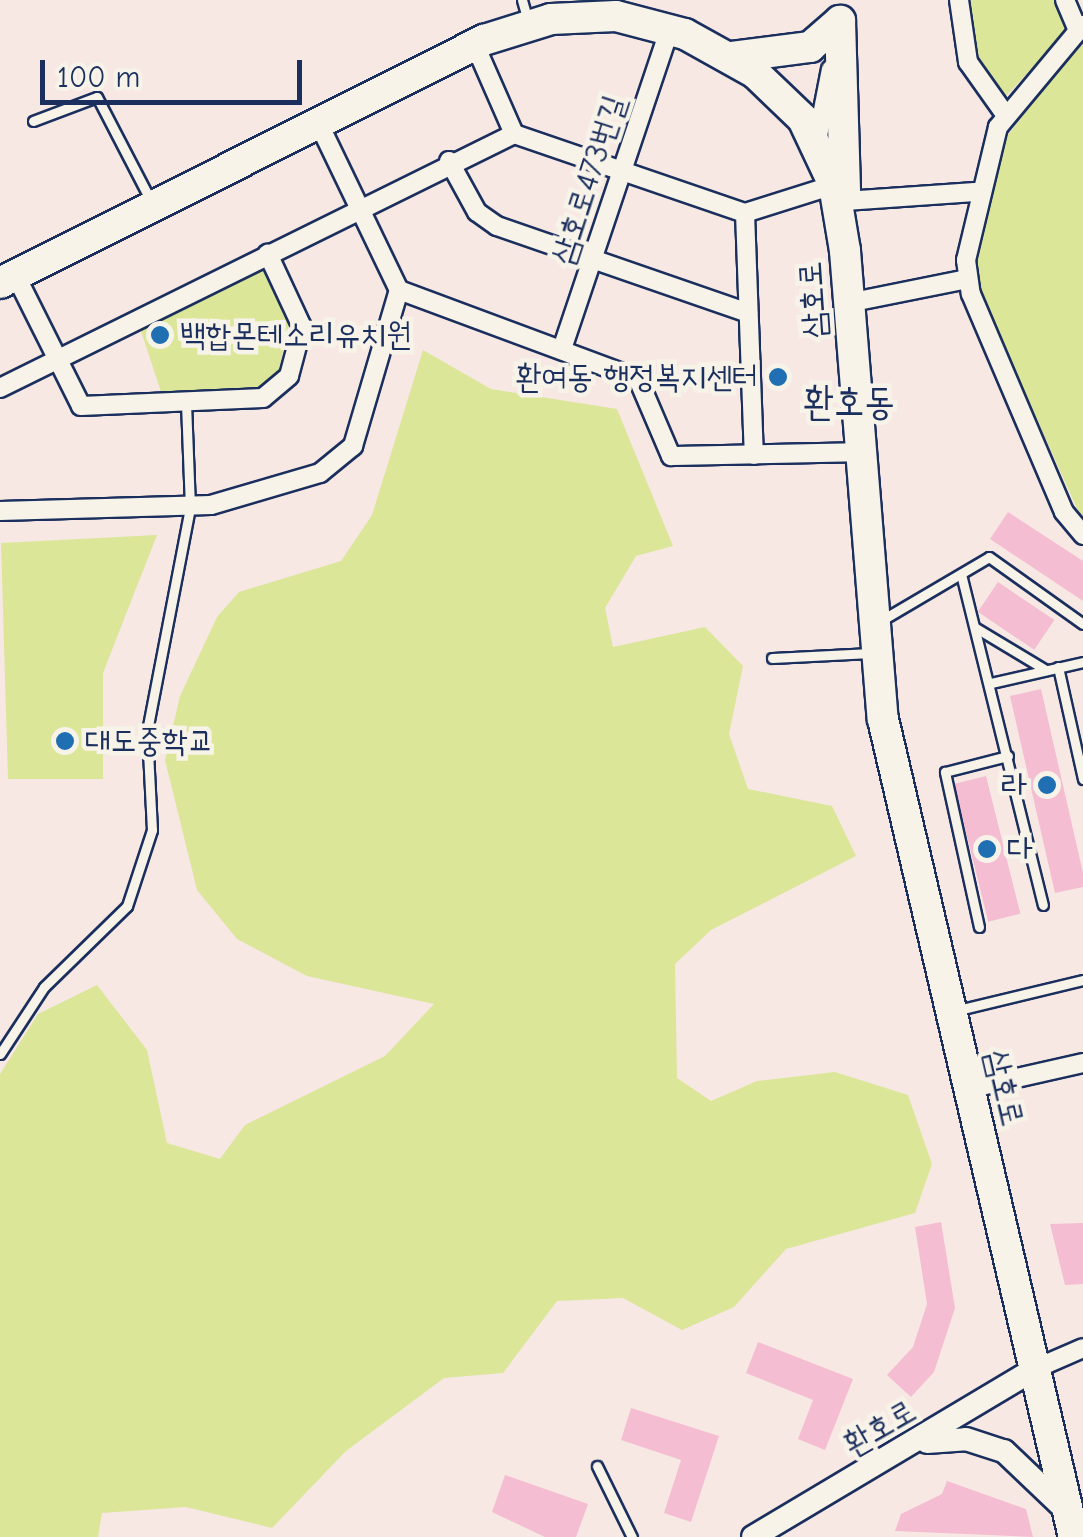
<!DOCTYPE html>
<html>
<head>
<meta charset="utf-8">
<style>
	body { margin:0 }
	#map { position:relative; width:1083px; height:1537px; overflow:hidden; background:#f7e8e4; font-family:"Comic Neue","Poor Story",sans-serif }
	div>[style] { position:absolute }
	.green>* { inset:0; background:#dbe698 }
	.building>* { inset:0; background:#f5bdd2; transform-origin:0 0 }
	.roads { filter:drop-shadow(2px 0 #1b2f5e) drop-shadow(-2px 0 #1b2f5e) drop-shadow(0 2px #1b2f5e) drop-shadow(0 -2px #1b2f5e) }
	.service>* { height:9px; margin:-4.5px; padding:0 4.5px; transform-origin:4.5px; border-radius:4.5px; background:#f7f3e8 }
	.minor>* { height:18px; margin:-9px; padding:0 9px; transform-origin:9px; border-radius:9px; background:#f7f3e8 }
	.tertiary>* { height:22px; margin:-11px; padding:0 11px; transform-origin:11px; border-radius:11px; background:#f7f3e8 }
	.primary>* { height:30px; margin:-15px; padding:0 15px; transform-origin:15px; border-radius:15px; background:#f7f3e8 }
	.dots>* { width:28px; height:28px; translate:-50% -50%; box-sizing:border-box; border:5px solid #f7f3e8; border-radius:50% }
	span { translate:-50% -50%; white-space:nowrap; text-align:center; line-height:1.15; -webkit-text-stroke:9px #f7f3e8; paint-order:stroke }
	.street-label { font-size:32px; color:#1b2f5e }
	.poi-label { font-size:32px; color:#1b2f5e }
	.left { translate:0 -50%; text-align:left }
	.right { translate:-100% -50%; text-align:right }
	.quarter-label { font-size:38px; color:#1b2f5e }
	.scale { position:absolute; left:40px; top:60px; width:262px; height:45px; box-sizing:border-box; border:5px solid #1b2f5e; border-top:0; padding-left:12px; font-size:30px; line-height:35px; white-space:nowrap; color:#1b2f5e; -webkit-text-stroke:8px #f7f3e8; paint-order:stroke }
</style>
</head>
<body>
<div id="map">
	<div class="green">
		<div style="clip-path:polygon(967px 0,1059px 0,1068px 30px,1006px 96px,974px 50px)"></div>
		<div style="clip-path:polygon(1083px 38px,1083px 522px,977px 286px,973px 255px,1001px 144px)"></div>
		<div style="clip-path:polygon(263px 265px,291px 315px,278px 374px,260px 389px,162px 395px,140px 328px)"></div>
		<div style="clip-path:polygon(423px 350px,491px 389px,617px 409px,673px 546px,636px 556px,605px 608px,613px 647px,705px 627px,743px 666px,729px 734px,748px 789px,832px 806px,856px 856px,711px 930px,675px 964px,677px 1078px,711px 1101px,757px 1081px,835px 1072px,908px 1095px,932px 1164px,915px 1213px,786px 1249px,734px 1307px,682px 1330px,623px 1298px,557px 1301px,503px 1373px,444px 1378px,346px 1451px,272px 1528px,186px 1507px,102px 1513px,98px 1537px,0 1537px,0 1074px,38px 1014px,97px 985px,147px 1050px,167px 1143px,220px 1159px,245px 1125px,385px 1056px,434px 1004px,307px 976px,237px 939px,197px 890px,165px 760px,180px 696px,217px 617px,239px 592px,341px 561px,372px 515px)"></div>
		<div style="clip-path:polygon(157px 535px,103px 673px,103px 779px,8px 779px,1px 543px)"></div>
	</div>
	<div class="building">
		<div style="clip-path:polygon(1008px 512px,1083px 561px,1083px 601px,990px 539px)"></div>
		<div style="left:998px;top:582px;width:68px;height:36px;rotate:34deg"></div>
		<div style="clip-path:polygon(1041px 689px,1083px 873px,1083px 887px,1055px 893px,1010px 696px)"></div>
		<div style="left:986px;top:776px;width:142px;height:33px;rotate:76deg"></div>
		<div style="clip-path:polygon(941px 1222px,955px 1308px,934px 1372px,911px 1397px,887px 1375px,913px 1347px,927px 1304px,915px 1227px)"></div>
		<div style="clip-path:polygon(1083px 1223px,1083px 1284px,1065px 1285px,1050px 1224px)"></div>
		<div style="clip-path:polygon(758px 1342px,853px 1379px,825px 1450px,798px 1439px,813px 1400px,746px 1373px)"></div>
		<div style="clip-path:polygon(631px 1408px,719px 1436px,691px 1522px,664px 1513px,681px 1460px,621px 1440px)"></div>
		<div style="clip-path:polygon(505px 1475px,588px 1504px,576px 1537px,545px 1537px,492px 1512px)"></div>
		<div style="clip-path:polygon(947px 1481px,1026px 1509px,1033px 1537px,895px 1531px,901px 1514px,942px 1494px)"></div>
	</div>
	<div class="roads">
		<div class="service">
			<div style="left:522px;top:0;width:22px;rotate:74deg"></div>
			<div style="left:33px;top:121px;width:68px;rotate:-20.6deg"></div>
			<div style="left:97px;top:97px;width:117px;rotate:62.6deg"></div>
			<div style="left:961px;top:574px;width:341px;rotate:76.1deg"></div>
			<div style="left:882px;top:620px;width:124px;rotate:-30.5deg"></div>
			<div style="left:989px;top:557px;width:115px;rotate:35.5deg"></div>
			<div style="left:976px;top:628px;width:82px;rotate:31deg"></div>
			<div style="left:772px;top:658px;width:99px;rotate:-2.9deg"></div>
			<div style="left:1058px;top:667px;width:115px;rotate:77.4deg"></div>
			<div style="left:991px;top:683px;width:94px;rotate:-12.9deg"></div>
			<div style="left:979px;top:927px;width:159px;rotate:-102.4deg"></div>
			<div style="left:945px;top:772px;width:65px;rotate:-14.3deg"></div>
			<div style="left:954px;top:1011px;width:133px;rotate:-13.5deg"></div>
			<div style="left:0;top:1054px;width:80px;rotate:-56.7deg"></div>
			<div style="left:44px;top:987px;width:116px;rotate:-44.3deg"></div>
			<div style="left:127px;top:906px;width:80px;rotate:-71.8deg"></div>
			<div style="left:152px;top:830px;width:99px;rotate:-92.9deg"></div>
			<div style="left:147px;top:731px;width:228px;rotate:-79.1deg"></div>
			<div style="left:190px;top:507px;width:104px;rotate:-92.2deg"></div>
			<div style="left:597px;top:1466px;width:79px;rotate:63.8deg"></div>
		</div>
		<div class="minor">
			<div style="left:959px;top:0;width:63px;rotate:81.7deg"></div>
			<div style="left:968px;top:62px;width:64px;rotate:54.6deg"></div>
			<div style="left:1065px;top:0;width:34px;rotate:67deg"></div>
			<div style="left:1083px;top:25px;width:133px;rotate:129.8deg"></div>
			<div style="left:998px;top:127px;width:137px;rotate:103.5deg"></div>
			<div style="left:966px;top:260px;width:34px;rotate:82deg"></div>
			<div style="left:971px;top:294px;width:237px;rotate:66.9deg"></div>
			<div style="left:1064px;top:512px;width:30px;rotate:50deg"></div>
			<div style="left:475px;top:45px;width:97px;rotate:66.3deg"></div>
			<div style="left:319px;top:124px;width:184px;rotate:64.3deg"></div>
			<div style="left:399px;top:290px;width:255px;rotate:20.4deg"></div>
			<div style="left:638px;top:379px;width:84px;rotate:66.8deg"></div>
			<div style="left:671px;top:456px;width:187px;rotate:-1.2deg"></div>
			<div style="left:817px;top:141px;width:73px;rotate:-79deg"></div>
			<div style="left:449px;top:161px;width:58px;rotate:61.2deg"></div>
			<div style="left:477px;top:212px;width:24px;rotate:35deg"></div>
			<div style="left:497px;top:226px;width:266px;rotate:19.1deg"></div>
			<div style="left:845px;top:201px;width:130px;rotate:-4deg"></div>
			<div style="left:745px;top:213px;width:93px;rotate:-17.5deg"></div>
			<div style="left:16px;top:276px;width:145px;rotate:63.4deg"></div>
			<div style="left:81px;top:406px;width:182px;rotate:-2.5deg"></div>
			<div style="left:263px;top:398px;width:34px;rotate:-40deg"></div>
			<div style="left:289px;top:376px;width:51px;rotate:-75.1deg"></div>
			<div style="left:302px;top:327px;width:81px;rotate:-115deg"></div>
			<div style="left:848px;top:303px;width:121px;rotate:-11.4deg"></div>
			<div style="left:562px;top:349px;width:338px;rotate:-71.4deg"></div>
			<div style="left:0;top:388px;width:573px;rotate:-26.3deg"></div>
			<div style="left:514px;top:134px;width:244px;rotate:18.9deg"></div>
			<div style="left:745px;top:213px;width:242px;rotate:87.9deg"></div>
			<div style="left:0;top:511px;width:211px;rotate:-1.6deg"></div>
			<div style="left:211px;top:505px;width:114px;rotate:-16.4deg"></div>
			<div style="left:320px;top:473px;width:43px;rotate:-39.3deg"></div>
			<div style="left:353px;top:446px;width:163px;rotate:-73.6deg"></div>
			<div style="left:968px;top:1089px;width:118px;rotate:-12.7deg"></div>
			<div style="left:1035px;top:1369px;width:52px;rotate:-23.6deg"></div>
		</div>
		<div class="tertiary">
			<div style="left:927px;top:1442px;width:39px;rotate:-4deg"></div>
			<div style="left:966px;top:1439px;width:40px;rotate:18deg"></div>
			<div style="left:1004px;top:1451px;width:84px;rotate:43.6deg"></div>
			<div style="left:753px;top:1537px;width:328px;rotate:-30.8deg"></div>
		</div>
		<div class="primary">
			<div style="left:840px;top:21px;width:172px;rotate:88.3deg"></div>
			<div style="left:732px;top:57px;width:79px;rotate:-7.3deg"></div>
			<div style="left:810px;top:47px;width:40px;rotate:-41deg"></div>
			<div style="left:0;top:283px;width:542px;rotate:-26.66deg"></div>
			<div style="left:484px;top:40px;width:70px;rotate:-17.4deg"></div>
			<div style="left:551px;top:19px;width:65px;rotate:-2.6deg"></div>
			<div style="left:616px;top:16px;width:71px;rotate:14.6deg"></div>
			<div style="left:685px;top:34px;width:80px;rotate:29.1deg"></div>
			<div style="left:755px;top:73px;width:66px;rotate:43.8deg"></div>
			<div style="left:803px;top:119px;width:73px;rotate:64.8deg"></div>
			<div style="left:834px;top:185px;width:67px;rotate:80.5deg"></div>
			<div style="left:845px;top:251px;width:470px;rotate:85.4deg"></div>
			<div style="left:883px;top:719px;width:840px;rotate:76.86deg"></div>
		</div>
	</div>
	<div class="dots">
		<div style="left:160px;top:335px;background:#1f6fb2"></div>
		<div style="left:778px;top:377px;background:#1f6fb2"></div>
		<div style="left:65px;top:741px;background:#1f6fb2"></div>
		<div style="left:1047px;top:785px;background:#1f6fb2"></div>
		<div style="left:987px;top:849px;background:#1f6fb2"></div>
	</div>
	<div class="street-label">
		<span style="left:589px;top:180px;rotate:-72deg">삼호로473번길</span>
		<span style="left:813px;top:300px;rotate:-94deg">삼호로</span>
		<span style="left:1004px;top:1088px;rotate:77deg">삼호로</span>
		<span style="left:880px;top:1428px;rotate:-30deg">환호로</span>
	</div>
	<div class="poi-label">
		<span class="left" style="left:180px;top:335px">백합몬테소리유치원</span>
		<span class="right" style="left:758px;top:377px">환여동 행정복지센터</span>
		<span class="left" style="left:85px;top:741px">대도중학교</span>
		<span class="right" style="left:1027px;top:785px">라</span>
		<span class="left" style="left:1007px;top:849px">다</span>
	</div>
	<div class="quarter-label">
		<span style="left:849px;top:403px">환호동</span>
	</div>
	<div class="scale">100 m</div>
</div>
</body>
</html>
